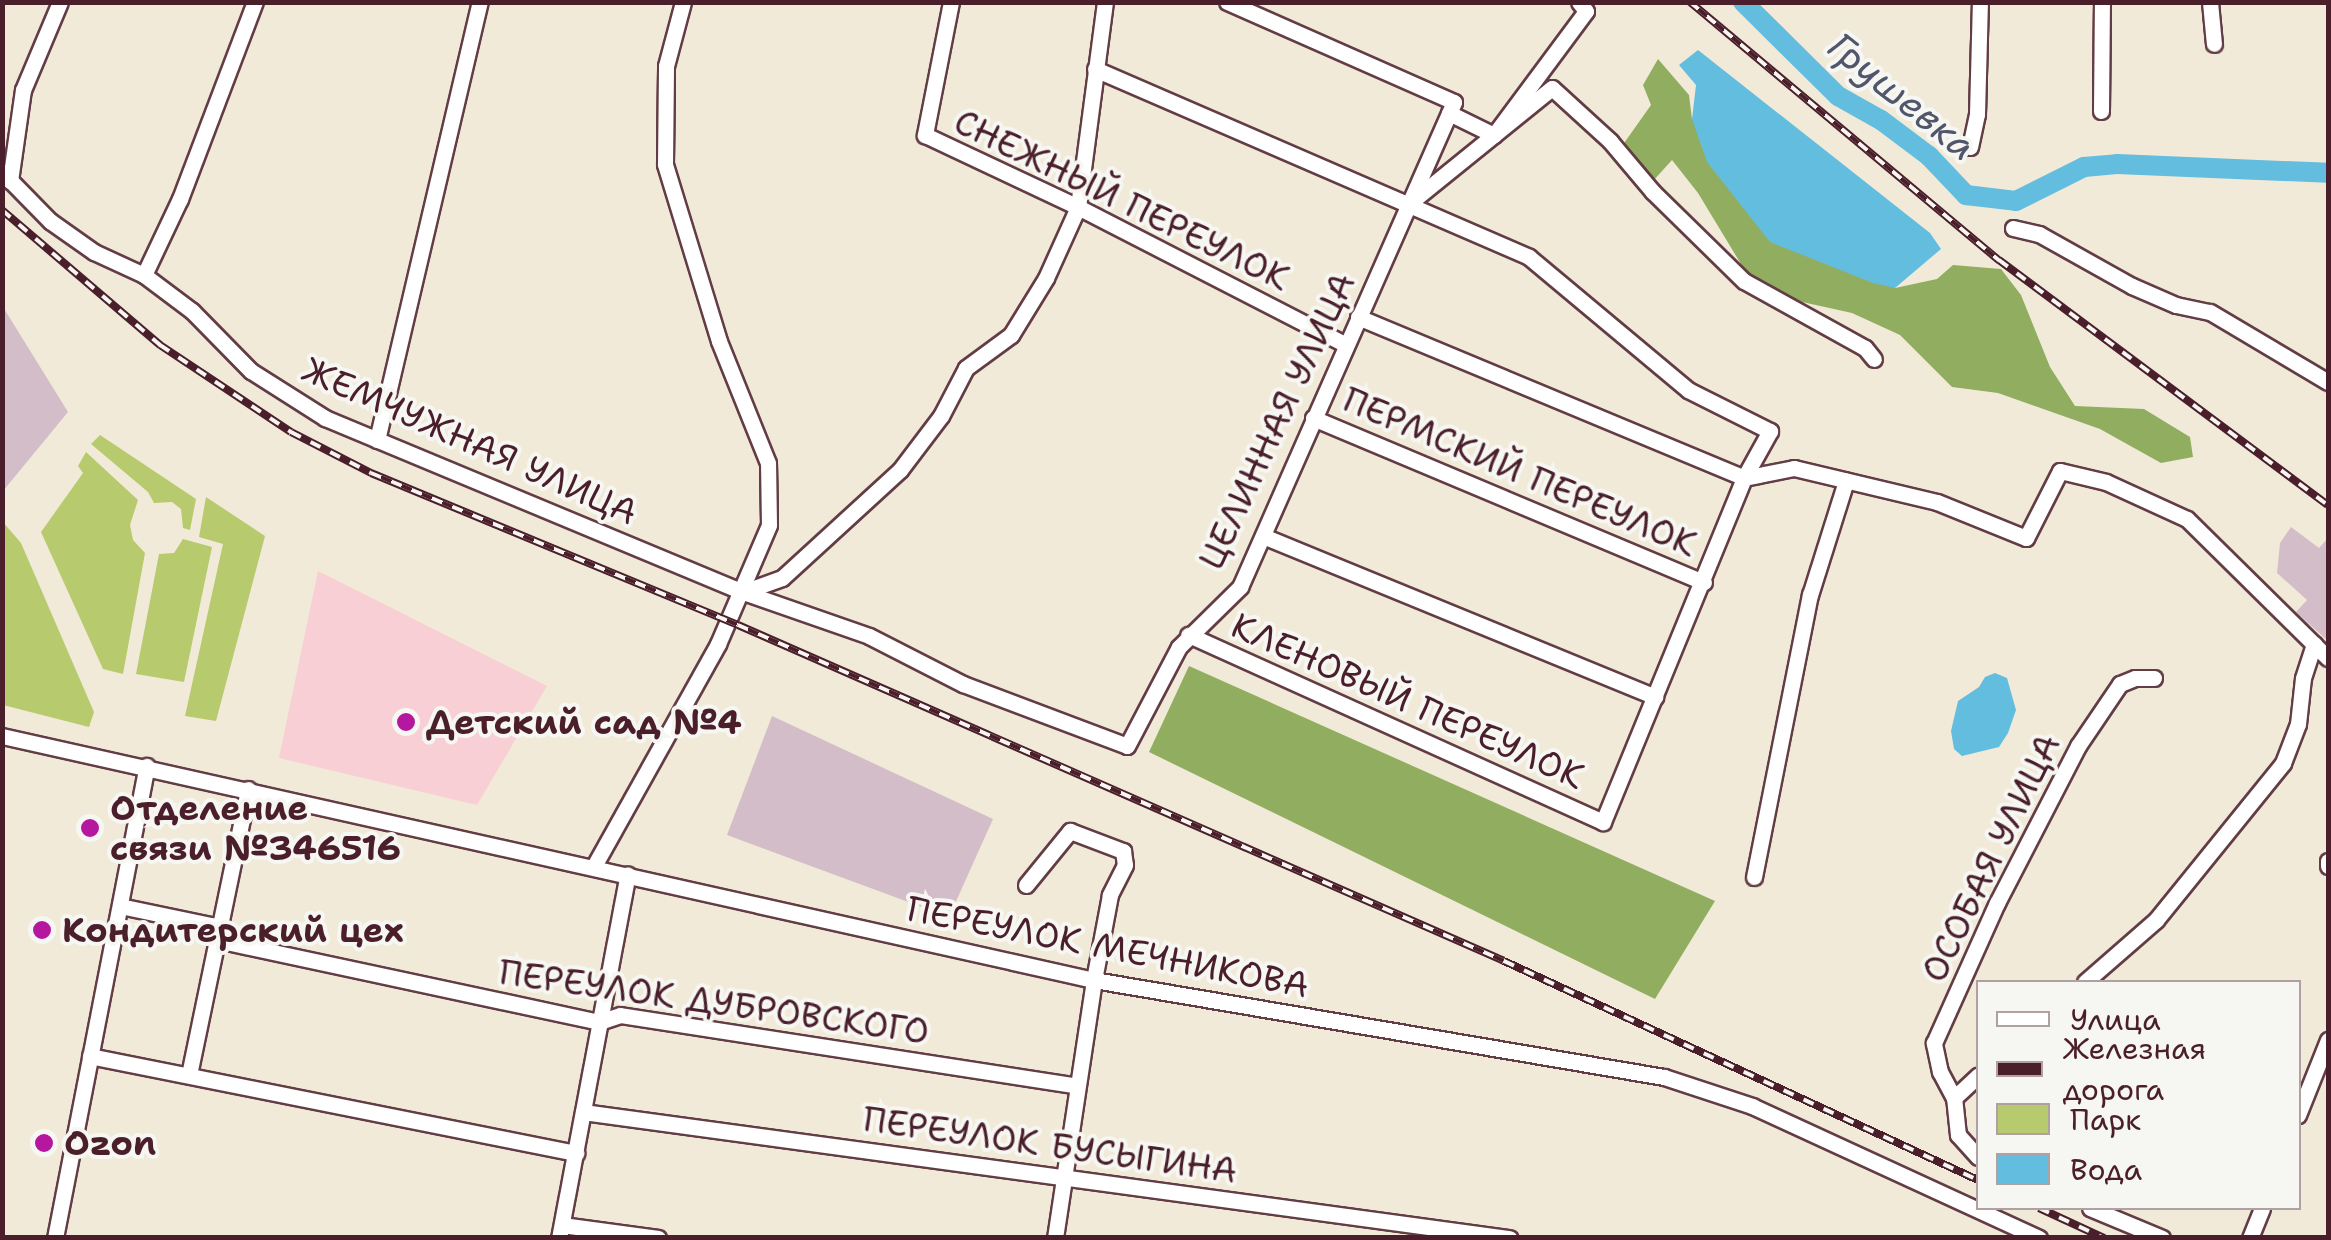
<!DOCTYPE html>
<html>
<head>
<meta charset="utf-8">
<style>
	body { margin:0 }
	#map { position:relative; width:2331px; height:1240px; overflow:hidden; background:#f2ead8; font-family:"Shantell Sans",sans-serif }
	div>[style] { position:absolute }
	.built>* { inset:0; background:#f7cfd4 }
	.industrial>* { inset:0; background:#d2bdc8 }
	.green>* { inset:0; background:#b7ca6d }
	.forest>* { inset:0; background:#91ae60 }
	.water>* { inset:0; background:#62bddf }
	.river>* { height:20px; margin:-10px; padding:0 10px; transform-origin:10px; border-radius:10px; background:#62bddf }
	.roads { filter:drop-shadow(2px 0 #633d45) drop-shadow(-2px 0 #633d45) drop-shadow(0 2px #633d45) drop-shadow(0 -2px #633d45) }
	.minor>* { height:15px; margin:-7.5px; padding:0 7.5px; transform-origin:7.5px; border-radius:7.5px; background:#fff }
	.rail>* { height:8px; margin-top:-4px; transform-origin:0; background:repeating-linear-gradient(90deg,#f6f6f2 0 11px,#4a1f2b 0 22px); box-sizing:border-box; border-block:2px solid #4a1f2b }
	.dots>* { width:28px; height:28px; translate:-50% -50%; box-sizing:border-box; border:5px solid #f6f6f2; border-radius:50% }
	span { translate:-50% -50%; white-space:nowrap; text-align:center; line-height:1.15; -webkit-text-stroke:8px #f6f6f2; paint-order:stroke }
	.street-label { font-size:35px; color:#4a1f2b }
	.poi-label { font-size:35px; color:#4a1f2b; font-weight:700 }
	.left { translate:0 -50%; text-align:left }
	.water-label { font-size:38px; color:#52566a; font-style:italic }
	.frame { position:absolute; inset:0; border:5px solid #4a1f2b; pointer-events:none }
	.legend { position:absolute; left:1976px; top:980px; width:325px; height:230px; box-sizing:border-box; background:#f6f6f2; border:2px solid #b1a0a2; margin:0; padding:12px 18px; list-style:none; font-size:30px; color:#4a1f2b }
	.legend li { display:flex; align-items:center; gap:20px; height:50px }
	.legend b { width:50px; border:2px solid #b1a0a2 }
</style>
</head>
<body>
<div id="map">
	<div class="built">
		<div style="clip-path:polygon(318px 571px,547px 686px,477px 805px,279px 758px)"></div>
	</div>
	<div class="industrial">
		<div style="clip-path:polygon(3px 307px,68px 412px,3px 491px,2px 491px)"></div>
		<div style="clip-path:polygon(2291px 527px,2319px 548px,2328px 538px,2328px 641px,2296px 612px,2307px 600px,2277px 573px,2280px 543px)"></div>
		<div style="clip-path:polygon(772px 716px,993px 819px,949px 917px,727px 835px)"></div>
	</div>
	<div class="green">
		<div style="clip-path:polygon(100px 435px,196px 499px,190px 530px,183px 528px,181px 509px,172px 502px,154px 503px,148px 492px,91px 444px)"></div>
		<div style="clip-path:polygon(86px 452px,138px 500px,130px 525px,133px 540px,145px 553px,123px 674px,103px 669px,41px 532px,83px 473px,78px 466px)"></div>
		<div style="clip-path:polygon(206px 497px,265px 536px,216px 721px,185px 716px,223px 544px,199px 537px)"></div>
		<div style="clip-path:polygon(2px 521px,21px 543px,94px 712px,89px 727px,3px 705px)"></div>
		<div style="clip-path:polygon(183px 539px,212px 547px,184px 682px,136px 674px,159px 554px,174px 553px)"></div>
	</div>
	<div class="forest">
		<div style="clip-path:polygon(1658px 59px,1689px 95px,1692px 119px,1895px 288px,1937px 279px,1953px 265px,2001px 269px,2021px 295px,2050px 367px,2075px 406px,2144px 409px,2190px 437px,2193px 457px,2161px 463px,2100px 429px,1998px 393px,1952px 387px,1900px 335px,1852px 313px,1784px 298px,1744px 269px,1698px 193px,1672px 160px,1653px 181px,1622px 146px,1651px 105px,1643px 85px)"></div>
		<div style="clip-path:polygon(1189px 666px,1715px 901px,1655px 999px,1149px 752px)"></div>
	</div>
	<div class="water">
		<div style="clip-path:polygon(1698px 50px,1930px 233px,1941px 249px,1895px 288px,1873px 283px,1770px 242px,1707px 162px,1692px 119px,1696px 85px,1679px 65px)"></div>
		<div style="clip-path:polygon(1995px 673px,2007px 678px,2016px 710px,2008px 733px,1999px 747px,1962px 756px,1954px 749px,1951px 731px,1958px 701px,1979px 687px,1985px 677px)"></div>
	</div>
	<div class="river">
		<div style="left:1743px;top:2px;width:134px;rotate:44.7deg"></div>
		<div style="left:1838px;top:96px;width:49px;rotate:29.2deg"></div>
		<div style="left:1881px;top:120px;width:60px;rotate:36.9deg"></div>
		<div style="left:1929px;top:156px;width:54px;rotate:46.5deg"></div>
		<div style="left:1966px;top:195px;width:50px;rotate:6.8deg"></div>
		<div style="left:2016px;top:201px;width:76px;rotate:-26.6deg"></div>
		<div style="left:2084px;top:167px;width:33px;rotate:-5deg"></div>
		<div style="left:2117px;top:164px;width:211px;rotate:2.4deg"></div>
	</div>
	<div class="roads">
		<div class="minor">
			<div style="left:951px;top:2px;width:136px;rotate:101.1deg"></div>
			<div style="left:925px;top:135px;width:169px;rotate:25.2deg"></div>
			<div style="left:1078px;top:207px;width:301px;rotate:27.2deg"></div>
			<div style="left:2210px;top:2px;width:42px;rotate:84.6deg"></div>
			<div style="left:1095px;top:69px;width:473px;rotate:23.4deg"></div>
			<div style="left:1529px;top:257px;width:207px;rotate:39.9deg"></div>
			<div style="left:1688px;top:390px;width:92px;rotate:26.6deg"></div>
			<div style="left:1770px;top:431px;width:54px;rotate:119deg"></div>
			<div style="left:1744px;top:478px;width:372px;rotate:112.3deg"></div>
			<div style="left:1603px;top:822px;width:455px;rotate:-155.7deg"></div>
			<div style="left:2101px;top:111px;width:109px;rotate:-89.5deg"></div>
			<div style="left:1449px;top:113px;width:50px;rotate:26.1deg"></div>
			<div style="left:1494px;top:135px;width:154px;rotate:-53.4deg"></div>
			<div style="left:1586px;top:11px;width:11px;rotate:-128deg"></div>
			<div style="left:1970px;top:147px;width:34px;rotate:-78deg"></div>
			<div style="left:1977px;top:114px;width:112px;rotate:-88.5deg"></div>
			<div style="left:2px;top:172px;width:69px;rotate:45.6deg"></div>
			<div style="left:50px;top:221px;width:54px;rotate:35.2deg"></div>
			<div style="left:94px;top:252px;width:55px;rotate:24.7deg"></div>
			<div style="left:144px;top:275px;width:60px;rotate:36.9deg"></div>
			<div style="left:192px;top:311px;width:84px;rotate:45.5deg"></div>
			<div style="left:251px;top:371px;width:88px;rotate:32.4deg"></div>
			<div style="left:325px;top:418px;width:453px;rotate:22.6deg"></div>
			<div style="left:743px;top:592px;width:133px;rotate:19.2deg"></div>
			<div style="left:869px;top:636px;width:106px;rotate:27.1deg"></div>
			<div style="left:963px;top:684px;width:175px;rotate:20.7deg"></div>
			<div style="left:1127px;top:746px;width:112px;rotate:-62.3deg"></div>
			<div style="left:1179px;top:647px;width:86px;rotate:-44.5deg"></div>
			<div style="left:1240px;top:587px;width:530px;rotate:-66.19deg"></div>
			<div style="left:1454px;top:102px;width:248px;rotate:-156.2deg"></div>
			<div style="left:10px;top:181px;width:92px;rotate:-81.9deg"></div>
			<div style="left:23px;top:90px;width:95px;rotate:-67.2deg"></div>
			<div style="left:1411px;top:202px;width:181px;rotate:-39deg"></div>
			<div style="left:1552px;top:88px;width:79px;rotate:42.4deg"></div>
			<div style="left:1610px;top:141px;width:67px;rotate:49.9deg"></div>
			<div style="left:1653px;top:192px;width:127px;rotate:44.4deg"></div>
			<div style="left:1744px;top:281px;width:138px;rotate:29deg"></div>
			<div style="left:1865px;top:348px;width:14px;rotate:51deg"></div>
			<div style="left:2013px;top:228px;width:27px;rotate:13deg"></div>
			<div style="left:2039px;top:234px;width:107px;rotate:29.2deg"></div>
			<div style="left:2132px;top:286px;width:48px;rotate:23.4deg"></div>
			<div style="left:2176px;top:305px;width:35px;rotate:12deg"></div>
			<div style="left:2210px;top:312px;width:137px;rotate:30.7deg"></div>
			<div style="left:144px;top:275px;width:84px;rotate:-64.7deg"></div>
			<div style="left:180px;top:199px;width:211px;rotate:-69.2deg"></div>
			<div style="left:1358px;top:317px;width:418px;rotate:22.6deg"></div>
			<div style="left:1744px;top:478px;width:51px;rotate:-11.3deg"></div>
			<div style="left:1794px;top:468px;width:147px;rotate:13.4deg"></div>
			<div style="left:1937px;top:502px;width:96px;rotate:22deg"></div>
			<div style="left:2026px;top:538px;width:75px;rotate:-63.1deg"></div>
			<div style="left:2060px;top:471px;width:47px;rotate:13.4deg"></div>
			<div style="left:2106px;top:482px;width:89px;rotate:24.6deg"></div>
			<div style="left:2187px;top:519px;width:198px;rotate:44.6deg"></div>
			<div style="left:1313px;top:418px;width:424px;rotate:22.8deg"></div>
			<div style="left:377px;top:440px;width:450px;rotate:-76.8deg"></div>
			<div style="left:1263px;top:536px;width:424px;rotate:22.3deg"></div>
			<div style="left:743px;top:592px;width:41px;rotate:-19.7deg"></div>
			<div style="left:782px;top:578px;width:160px;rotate:-42.5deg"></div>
			<div style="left:900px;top:470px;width:68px;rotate:-52.8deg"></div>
			<div style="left:941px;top:416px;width:54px;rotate:-62.5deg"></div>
			<div style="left:966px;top:368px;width:56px;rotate:-36.3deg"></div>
			<div style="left:1011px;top:335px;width:67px;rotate:-58.4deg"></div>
			<div style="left:1046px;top:278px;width:78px;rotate:-65.7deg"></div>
			<div style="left:1078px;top:207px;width:207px;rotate:-82.5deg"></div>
			<div style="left:2px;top:736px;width:1119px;rotate:12.6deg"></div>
			<div style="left:1094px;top:980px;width:578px;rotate:9.66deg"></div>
			<div style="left:1664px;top:1077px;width:93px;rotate:18.2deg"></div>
			<div style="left:1752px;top:1106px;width:316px;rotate:24.7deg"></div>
			<div style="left:2328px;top:861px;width:5px;rotate:90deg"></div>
			<div style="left:594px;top:866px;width:254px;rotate:-60.8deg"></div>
			<div style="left:718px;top:644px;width:129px;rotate:-66.8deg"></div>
			<div style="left:769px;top:525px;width:62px;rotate:-90.9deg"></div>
			<div style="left:768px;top:463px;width:131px;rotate:-111.9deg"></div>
			<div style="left:719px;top:341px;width:185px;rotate:-107deg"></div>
			<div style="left:665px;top:164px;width:98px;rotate:-89.4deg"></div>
			<div style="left:666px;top:66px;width:66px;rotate:-75.1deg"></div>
			<div style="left:1754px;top:877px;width:288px;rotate:-78.8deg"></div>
			<div style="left:1810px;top:595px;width:120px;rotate:-72.5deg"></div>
			<div style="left:1026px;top:885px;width:70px;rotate:-50.8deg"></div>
			<div style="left:1070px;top:831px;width:57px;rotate:20.7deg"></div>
			<div style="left:1123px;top:851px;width:14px;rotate:82deg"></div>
			<div style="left:1125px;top:865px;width:34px;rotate:117deg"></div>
			<div style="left:1110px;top:895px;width:86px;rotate:100.7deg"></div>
			<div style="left:1094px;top:980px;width:261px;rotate:98.6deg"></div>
			<div style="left:120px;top:906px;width:93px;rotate:11.8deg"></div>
			<div style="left:211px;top:925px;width:16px;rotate:68deg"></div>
			<div style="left:217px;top:940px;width:391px;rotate:12.1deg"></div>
			<div style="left:599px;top:1022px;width:22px;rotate:-18deg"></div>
			<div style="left:620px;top:1015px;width:461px;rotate:8.8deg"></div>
			<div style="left:2085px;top:982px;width:94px;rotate:-41.1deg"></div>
			<div style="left:2156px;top:920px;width:202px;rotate:-51deg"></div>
			<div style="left:2283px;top:763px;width:42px;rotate:-69deg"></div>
			<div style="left:2298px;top:724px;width:46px;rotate:-83.8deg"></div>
			<div style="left:2303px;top:678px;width:36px;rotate:-72deg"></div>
			<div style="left:90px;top:1056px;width:496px;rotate:11.3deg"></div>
			<div style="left:189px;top:1075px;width:292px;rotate:-78.3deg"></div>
			<div style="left:1954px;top:1098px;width:33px;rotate:-43deg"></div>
			<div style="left:583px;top:1112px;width:935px;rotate:7.75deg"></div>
			<div style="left:2298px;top:1115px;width:81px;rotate:-68.2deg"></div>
			<div style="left:1978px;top:1157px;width:30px;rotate:-132deg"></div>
			<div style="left:1958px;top:1135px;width:37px;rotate:-96deg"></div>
			<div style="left:1954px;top:1098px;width:30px;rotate:-118deg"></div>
			<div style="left:1940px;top:1072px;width:30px;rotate:-102deg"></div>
			<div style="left:1934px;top:1043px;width:154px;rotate:-65.8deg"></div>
			<div style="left:1997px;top:903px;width:177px;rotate:-62.7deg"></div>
			<div style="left:2078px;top:746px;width:75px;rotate:-55.9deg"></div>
			<div style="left:2120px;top:684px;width:16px;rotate:-22deg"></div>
			<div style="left:2135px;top:678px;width:19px"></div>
			<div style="left:2090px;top:1208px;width:78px;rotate:22.6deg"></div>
			<div style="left:562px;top:1225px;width:97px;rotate:7.7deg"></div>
			<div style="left:55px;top:1238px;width:481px;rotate:-79deg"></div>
			<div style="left:559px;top:1238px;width:370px;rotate:-79.3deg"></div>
			<div style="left:2250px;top:1238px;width:32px;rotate:-68deg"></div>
		</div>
	</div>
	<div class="rail">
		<div style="left:1690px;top:2px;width:403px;rotate:39.9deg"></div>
		<div style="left:1999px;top:260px;width:410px;rotate:36.7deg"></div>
		<div style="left:2px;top:210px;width:208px;rotate:40.5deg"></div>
		<div style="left:160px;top:345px;width:157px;rotate:33.6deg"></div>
		<div style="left:291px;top:432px;width:90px;rotate:27.1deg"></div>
		<div style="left:371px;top:473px;width:397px;rotate:22.5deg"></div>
		<div style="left:738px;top:625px;width:836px;rotate:23.68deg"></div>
		<div style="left:1504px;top:961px;width:522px;rotate:24.8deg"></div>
		<div style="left:2039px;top:1208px;width:72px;rotate:24.8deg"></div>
	</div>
	<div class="dots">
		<div style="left:406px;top:722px;background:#b5179e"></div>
		<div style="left:90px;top:828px;background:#b5179e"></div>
		<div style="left:42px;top:930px;background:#b5179e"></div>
		<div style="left:44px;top:1143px;background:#b5179e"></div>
	</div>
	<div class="street-label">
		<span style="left:1122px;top:200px;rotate:26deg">СНЕЖНЫЙ ПЕРЕУЛОК</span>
		<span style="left:1277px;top:421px;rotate:-65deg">ЦЕЛИННАЯ УЛИЦА</span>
		<span style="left:470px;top:441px;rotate:24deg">ЖЕМЧУЖНАЯ УЛИЦА</span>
		<span style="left:1520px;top:472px;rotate:23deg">ПЕРМСКИЙ ПЕРЕУЛОК</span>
		<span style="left:1408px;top:701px;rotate:24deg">КЛЕНОВЫЙ ПЕРЕУЛОК</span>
		<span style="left:1991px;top:858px;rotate:-64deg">ОСОБАЯ УЛИЦА</span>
		<span style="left:1108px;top:947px;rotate:11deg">ПЕРЕУЛОК МЕЧНИКОВА</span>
		<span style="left:714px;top:1002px;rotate:8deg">ПЕРЕУЛОК ДУБРОВСКОГО</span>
		<span style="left:1050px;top:1145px;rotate:8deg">ПЕРЕУЛОК БУСЫГИНА</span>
	</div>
	<div class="poi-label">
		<span class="left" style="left:426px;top:722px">Детский сад №4</span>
		<span class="left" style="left:110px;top:828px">Отделение<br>связи №346516</span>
		<span class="left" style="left:62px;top:930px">Кондитерский цех</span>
		<span class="left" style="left:64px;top:1143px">Ozon</span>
	</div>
	<div class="water-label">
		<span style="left:1902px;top:96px;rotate:39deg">Грушевка</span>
	</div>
	<div class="frame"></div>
	<ul class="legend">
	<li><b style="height:12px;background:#fff"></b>Улица</li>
	<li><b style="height:12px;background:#4a1f2b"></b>Железная дорога</li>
	<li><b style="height:28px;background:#b7ca6d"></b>Парк</li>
	<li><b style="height:28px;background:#62bddf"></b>Вода</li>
	</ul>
</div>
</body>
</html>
